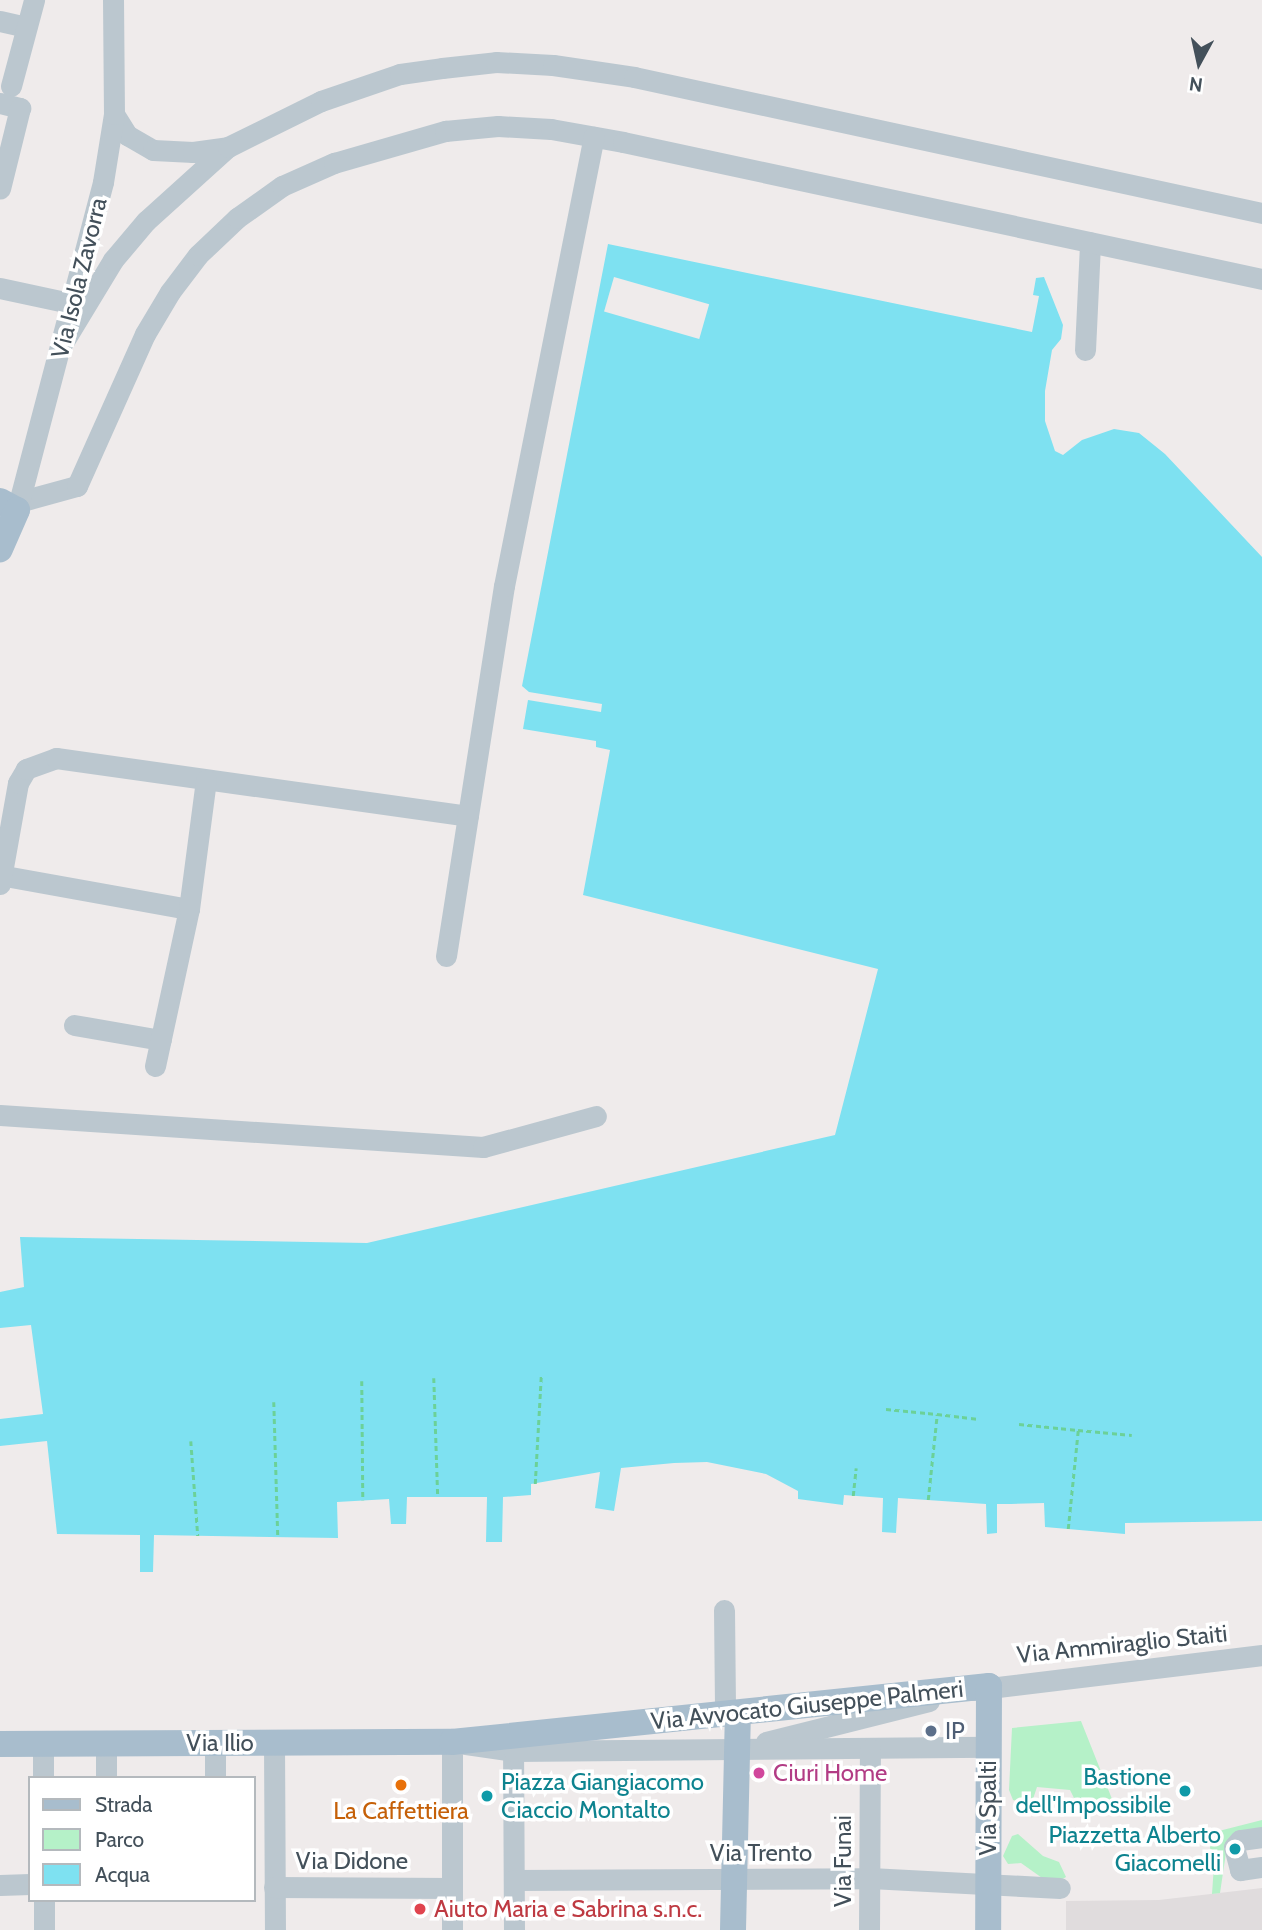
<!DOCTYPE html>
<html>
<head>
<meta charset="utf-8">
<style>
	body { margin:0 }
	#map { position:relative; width:1262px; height:1930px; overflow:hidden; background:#efebeb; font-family:Cabin,sans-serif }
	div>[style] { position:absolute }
	.education>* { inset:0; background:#e0dcdd }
	.green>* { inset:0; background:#b5f1c8 }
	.water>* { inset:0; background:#7ee1f1 }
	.pier>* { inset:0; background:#efebeb; transform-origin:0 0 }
	.path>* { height:2.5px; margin-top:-1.25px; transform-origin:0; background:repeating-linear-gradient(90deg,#6bd198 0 5px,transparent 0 8.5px) }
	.minor>* { height:21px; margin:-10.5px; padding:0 10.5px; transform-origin:10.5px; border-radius:10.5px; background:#bbc7cf }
	.major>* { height:26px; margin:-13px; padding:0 13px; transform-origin:13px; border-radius:13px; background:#a8bdcd }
	.dots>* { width:19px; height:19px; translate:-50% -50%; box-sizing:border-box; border:4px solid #fff; border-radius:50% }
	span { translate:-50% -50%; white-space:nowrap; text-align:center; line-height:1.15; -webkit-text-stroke:7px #fff; paint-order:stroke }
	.street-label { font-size:24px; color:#43505a }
	.service-label { font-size:24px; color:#4e5e75 }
	.left { translate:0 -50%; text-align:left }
	.hotel-label { font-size:24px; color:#b23c85 }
	.culture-label { font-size:24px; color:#0d838f }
	.right { translate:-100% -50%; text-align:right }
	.food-label { font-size:24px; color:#c56008 }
	.health-label { font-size:24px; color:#be3a42 }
	.legend { position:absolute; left:28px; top:1776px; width:228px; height:126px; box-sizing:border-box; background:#fff; border:2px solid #b4b9bd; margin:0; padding:9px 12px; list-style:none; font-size:21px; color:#43505a }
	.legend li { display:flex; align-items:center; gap:14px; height:35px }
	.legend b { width:35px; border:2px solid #b4b9bd }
	.north { position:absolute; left:1164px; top:28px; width:70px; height:70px; -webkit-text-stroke:5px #fff; paint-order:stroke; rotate:188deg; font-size:19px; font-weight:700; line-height:28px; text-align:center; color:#43505a }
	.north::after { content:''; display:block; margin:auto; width:24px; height:32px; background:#43505a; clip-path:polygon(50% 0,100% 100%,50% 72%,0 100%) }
</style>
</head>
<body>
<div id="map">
	<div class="education">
		<div style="clip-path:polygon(1262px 1888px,1262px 1930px,1066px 1930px,1066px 1901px,1159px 1900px)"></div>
	</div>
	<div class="green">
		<div style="clip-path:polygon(1081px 1721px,1112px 1799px,1082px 1814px,1070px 1790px,1037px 1787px,1031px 1805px,1013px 1800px,1009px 1790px,1012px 1728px)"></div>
		<div style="clip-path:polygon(1262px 1820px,1262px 1829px,1227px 1846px,1220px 1893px,1212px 1894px,1214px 1865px,1207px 1834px)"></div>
		<div style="clip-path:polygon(1018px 1834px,1043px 1856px,1059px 1862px,1066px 1877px,1052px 1885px,1021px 1863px,1008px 1864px,1003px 1856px,1012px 1836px)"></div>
	</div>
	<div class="water">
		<div style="clip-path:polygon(608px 244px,1032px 332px,1039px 296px,1033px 295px,1036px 278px,1044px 277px,1063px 325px,1061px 339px,1052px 350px,1045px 391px,1045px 421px,1055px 451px,1063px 455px,1082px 440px,1114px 429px,1139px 433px,1165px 454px,1262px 557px,1262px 1521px,1125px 1523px,1125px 1534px,1045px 1527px,1044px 1503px,1011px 1504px,997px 1504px,997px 1533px,987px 1534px,986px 1504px,898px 1498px,896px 1533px,882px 1532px,883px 1498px,844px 1495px,843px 1505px,798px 1499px,798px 1491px,766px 1474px,707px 1462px,674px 1463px,621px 1468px,614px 1511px,595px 1508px,600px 1472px,531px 1484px,531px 1495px,503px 1497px,502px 1542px,486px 1542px,487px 1497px,407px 1497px,406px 1524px,391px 1524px,389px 1499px,337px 1502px,338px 1538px,154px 1535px,153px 1572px,140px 1572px,140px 1535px,57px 1534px,47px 1441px,0 1446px,0 1419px,43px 1414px,31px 1325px,0 1328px,0 1292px,24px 1287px,20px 1237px,367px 1243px,835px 1135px,878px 969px,583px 895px,610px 750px,596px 747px,596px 741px,523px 729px,528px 700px,601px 712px,602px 704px,529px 692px,522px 686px)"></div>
	</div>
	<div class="pier">
		<div style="left:614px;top:277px;width:99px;height:36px;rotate:16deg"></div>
	</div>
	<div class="path">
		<div style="left:434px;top:1378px;width:118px;rotate:88.1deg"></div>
		<div style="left:362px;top:1381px;width:119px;rotate:89.5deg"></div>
		<div style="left:274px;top:1402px;width:135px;rotate:88.3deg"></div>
		<div style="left:886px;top:1409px;width:51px;rotate:5.6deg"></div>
		<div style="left:1019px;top:1424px;width:59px;rotate:5.8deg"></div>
		<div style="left:191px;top:1441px;width:95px;rotate:85.8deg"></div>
		<div style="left:535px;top:1484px;width:108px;rotate:-86.8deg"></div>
		<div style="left:853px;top:1496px;width:28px;rotate:-84deg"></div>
		<div style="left:928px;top:1500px;width:86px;rotate:-84deg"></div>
		<div style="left:937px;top:1414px;width:42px;rotate:6.8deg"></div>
		<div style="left:1068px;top:1529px;width:100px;rotate:-84.2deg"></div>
		<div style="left:1078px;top:1430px;width:54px;rotate:5.3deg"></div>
	</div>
	<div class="minor">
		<div style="left:0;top:21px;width:27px;rotate:13deg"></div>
		<div style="left:11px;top:86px;width:89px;rotate:-75deg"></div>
		<div style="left:0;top:103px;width:21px;rotate:14deg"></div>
		<div style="left:20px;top:108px;width:83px;rotate:103.9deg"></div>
		<div style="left:114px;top:114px;width:25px;rotate:58deg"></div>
		<div style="left:127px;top:135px;width:30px;rotate:30deg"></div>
		<div style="left:153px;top:150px;width:40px;rotate:2.9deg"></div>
		<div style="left:193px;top:152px;width:35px;rotate:-8deg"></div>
		<div style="left:0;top:288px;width:76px;rotate:12.2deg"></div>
		<div style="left:64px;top:341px;width:95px;rotate:-58.8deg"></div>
		<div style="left:113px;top:260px;width:51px;rotate:-49.8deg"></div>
		<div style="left:146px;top:221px;width:110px;rotate:-42.1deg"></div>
		<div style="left:228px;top:147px;width:104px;rotate:-26.3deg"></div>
		<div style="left:321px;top:101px;width:83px;rotate:-18.9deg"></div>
		<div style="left:400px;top:74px;width:42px;rotate:-8.1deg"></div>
		<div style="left:442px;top:68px;width:54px;rotate:-6.3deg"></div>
		<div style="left:496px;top:62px;width:57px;rotate:3deg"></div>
		<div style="left:553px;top:65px;width:82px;rotate:8.4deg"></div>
		<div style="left:634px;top:77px;width:643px;rotate:12.22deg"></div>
		<div style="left:1085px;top:350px;width:108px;rotate:-87.3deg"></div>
		<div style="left:22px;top:501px;width:57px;rotate:-15.3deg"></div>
		<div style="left:77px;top:486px;width:167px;rotate:-65.9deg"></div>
		<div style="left:145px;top:334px;width:49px;rotate:-59.2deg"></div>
		<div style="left:170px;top:292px;width:46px;rotate:-52.9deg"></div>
		<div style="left:198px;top:255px;width:54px;rotate:-43.5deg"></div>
		<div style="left:237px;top:218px;width:55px;rotate:-35.4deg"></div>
		<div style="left:282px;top:186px;width:57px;rotate:-23.9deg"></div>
		<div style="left:334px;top:163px;width:116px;rotate:-16.1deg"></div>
		<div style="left:445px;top:131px;width:53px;rotate:-5.4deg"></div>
		<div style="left:498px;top:126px;width:53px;rotate:3.2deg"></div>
		<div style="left:551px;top:129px;width:73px;rotate:10.2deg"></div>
		<div style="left:623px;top:142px;width:654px;rotate:12.1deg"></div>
		<div style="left:17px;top:510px;width:339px;rotate:-75.3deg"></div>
		<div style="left:103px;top:182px;width:69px;rotate:-80.8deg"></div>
		<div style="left:114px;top:114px;width:114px;rotate:-90.5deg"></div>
		<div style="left:5px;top:876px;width:187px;rotate:10.2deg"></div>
		<div style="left:0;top:884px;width:103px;rotate:-79.9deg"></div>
		<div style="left:18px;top:783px;width:16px;rotate:-60deg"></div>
		<div style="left:26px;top:769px;width:32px;rotate:-20deg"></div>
		<div style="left:56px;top:758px;width:416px;rotate:8deg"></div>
		<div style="left:446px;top:956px;width:375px;rotate:-81.1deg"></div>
		<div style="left:504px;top:586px;width:458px;rotate:-78.7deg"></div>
		<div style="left:74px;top:1025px;width:88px;rotate:9.8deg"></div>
		<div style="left:155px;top:1066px;width:161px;rotate:-77.8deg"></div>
		<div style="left:189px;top:909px;width:130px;rotate:-82.5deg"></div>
		<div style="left:0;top:1115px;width:484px;rotate:3.8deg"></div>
		<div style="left:483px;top:1147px;width:117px;rotate:-15.3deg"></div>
		<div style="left:724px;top:1610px;width:104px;rotate:89.4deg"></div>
		<div style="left:973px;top:1690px;width:291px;rotate:-6.9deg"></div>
		<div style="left:513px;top:1740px;width:190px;rotate:89.7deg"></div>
		<div style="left:766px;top:1742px;width:168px;rotate:-14.1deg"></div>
		<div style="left:106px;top:1743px;width:35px;rotate:90deg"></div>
		<div style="left:215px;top:1743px;width:35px;rotate:90deg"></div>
		<div style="left:274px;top:1743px;width:187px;rotate:89.7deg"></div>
		<div style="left:43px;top:1744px;width:34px;rotate:90deg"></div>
		<div style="left:1262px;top:1837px;width:22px;rotate:172deg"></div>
		<div style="left:1240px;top:1840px;width:9px;rotate:131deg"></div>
		<div style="left:1234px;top:1847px;width:24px;rotate:75deg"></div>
		<div style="left:1240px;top:1870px;width:22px;rotate:-8deg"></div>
		<div style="left:514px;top:1880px;width:356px;rotate:-0.3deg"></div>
		<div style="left:870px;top:1878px;width:190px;rotate:3deg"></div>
		<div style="left:0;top:1885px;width:30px;rotate:-2deg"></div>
		<div style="left:274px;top:1887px;width:178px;rotate:0.3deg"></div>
		<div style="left:44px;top:1900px;width:30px;rotate:90deg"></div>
		<div style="left:452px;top:1930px;width:188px;rotate:-90deg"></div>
		<div style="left:452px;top:1742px;width:63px;rotate:8.3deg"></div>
		<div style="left:514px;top:1751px;width:475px;rotate:-0.5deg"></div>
		<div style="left:869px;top:1930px;width:181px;rotate:-89.7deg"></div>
	</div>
	<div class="major">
		<div style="left:0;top:501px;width:19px;rotate:28deg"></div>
		<div style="left:17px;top:510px;width:43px;rotate:113.6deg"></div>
		<div style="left:0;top:1744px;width:452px;rotate:-0.3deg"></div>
		<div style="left:452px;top:1742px;width:540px;rotate:-5.95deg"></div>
		<div style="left:989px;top:1686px;width:244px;rotate:90.2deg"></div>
		<div style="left:733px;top:1930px;width:217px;rotate:-88.7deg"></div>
	</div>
	<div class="dots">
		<div style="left:931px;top:1731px;background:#5c6f8a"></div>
		<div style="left:759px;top:1773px;background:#d1479c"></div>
		<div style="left:401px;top:1785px;background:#e8710a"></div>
		<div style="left:1185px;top:1791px;background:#0f9aa8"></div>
		<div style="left:487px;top:1796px;background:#0f9aa8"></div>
		<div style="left:1235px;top:1849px;background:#0f9aa8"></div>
		<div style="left:420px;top:1909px;background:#e0444e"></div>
	</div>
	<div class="street-label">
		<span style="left:79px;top:278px;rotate:-76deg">Via Isola Zavorra</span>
		<span style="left:1122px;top:1644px;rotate:-6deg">Via Ammiraglio Staiti</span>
		<span style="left:807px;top:1705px;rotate:-6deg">Via Avvocato Giuseppe Palmeri</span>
		<span style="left:220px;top:1743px">Via Ilio</span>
		<span style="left:988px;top:1808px;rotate:-90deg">Via Spalti</span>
		<span style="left:761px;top:1853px">Via Trento</span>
		<span style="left:352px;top:1861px">Via Didone</span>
		<span style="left:843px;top:1861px;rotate:-90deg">Via Funai</span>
	</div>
	<div class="service-label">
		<span class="left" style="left:945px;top:1731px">IP</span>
	</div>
	<div class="hotel-label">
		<span class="left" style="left:773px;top:1773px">Ciuri Home</span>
	</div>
	<div class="culture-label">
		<span class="right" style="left:1171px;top:1791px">Bastione<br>dell'Impossibile</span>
		<span class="left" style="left:501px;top:1796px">Piazza Giangiacomo<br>Ciaccio Montalto</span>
		<span class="right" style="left:1221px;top:1849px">Piazzetta Alberto<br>Giacomelli</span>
	</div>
	<div class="food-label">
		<span style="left:401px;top:1811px">La Caffettiera</span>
	</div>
	<div class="health-label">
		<span class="left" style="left:434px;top:1909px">Aiuto Maria e Sabrina s.n.c.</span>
	</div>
	<ul class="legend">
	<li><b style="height:9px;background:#a8bdcd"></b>Strada</li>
	<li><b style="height:19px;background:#b5f1c8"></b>Parco</li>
	<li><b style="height:19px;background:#7ee1f1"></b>Acqua</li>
	</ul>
	<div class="north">N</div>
</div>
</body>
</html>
